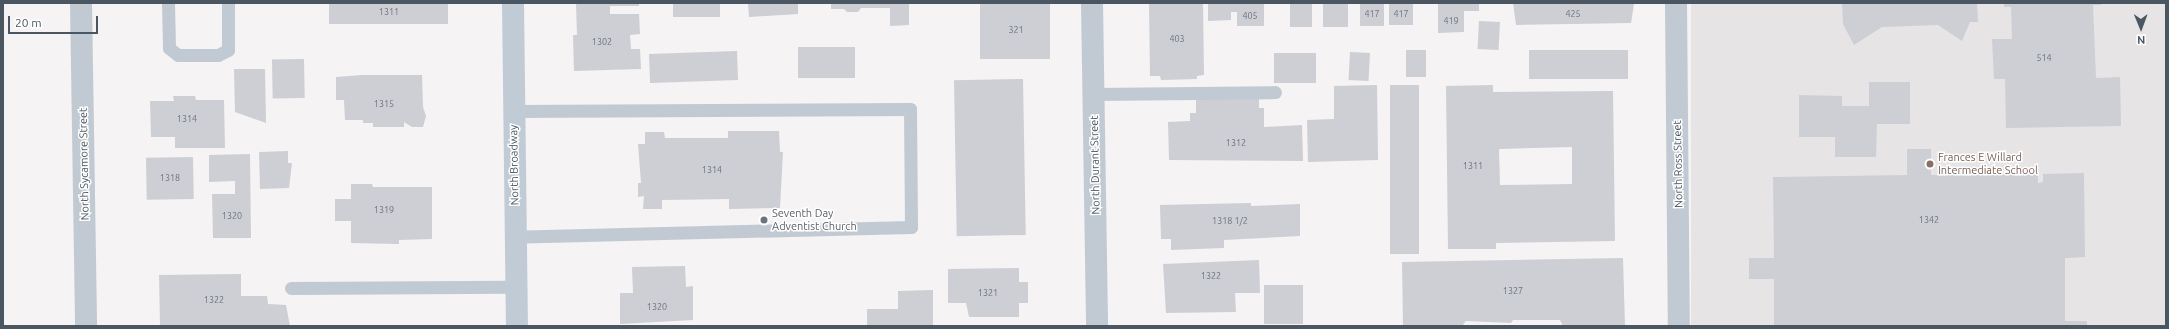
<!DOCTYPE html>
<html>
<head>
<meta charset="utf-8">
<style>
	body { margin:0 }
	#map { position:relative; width:2169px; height:329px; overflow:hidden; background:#f5f3f3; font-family:Ubuntu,sans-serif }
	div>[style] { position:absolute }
	.education>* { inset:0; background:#e6e4e5; transform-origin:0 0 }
	.building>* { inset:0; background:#cdcfd5; transform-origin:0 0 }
	.service>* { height:13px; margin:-6.5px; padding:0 6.5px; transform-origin:6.5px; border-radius:6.5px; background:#c1cad2 }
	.minor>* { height:22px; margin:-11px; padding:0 11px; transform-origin:11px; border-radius:11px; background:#c1cad2 }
	.tertiary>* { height:22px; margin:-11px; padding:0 11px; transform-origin:11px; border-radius:11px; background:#c1cad2 }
	.secondary>* { height:22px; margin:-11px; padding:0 11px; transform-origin:11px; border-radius:11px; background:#c1cbd6 }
	.dots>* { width:11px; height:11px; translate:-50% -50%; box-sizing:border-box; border:2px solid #fff; border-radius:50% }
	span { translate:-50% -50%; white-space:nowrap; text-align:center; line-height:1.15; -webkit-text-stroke:3px #fff; paint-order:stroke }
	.number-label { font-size:9px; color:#6b747e }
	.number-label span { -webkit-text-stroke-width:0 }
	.education-label { font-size:11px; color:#785e54 }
	.left { translate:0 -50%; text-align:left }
	.street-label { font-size:11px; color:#4a5661 }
	.worship-label { font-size:11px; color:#5b616d }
	.frame { position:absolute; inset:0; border:4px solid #4a5661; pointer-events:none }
	.north { position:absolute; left:2121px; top:8px; width:40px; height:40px; -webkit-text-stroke:3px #fff; paint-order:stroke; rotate:179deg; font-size:11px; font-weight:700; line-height:16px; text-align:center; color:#4a5661 }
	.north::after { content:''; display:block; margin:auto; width:14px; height:18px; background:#4a5661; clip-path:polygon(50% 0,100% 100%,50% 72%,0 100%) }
	.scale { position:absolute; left:8px; top:16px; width:90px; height:18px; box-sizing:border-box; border:2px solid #4a5661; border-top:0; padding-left:5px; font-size:12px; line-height:14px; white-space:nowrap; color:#4a5661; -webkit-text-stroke:3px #fff; paint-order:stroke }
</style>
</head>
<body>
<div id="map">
	<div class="education">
		<div style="left:1691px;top:3px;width:475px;height:323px"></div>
	</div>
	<div class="building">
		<div style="left:329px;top:3px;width:119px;height:21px"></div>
		<div style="clip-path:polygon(576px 3px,639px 3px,639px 6px,610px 6px,610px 14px,639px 14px,640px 34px,630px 35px,631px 49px,640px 49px,641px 69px,574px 71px,573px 35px,577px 35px)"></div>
		<div style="left:673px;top:3px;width:47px;height:14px"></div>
		<div style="clip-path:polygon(748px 3px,798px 3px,798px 14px,749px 17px)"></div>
		<div style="clip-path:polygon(831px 3px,909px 3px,909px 25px,890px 26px,890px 8px,861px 8px,858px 12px,847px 12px,844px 9px,831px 9px)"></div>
		<div style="left:980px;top:3px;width:70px;height:56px"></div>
		<div style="clip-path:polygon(1149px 3px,1203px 3px,1204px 75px,1197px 76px,1197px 79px,1161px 80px,1160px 76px,1150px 76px)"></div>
		<div style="clip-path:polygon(1208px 3px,1264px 3px,1264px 26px,1237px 26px,1237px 12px,1231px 12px,1231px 20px,1208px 21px)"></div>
		<div style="left:1290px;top:3px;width:22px;height:24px"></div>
		<div style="left:1323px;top:3px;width:25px;height:24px"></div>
		<div style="left:1360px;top:3px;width:24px;height:23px"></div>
		<div style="left:1389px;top:3px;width:24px;height:22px"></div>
		<div style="clip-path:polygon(1438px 3px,1479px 3px,1479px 11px,1464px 11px,1464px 32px,1438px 33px)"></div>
		<div style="clip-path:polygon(1513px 3px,1634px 3px,1634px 4px,1631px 23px,1516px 25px)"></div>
		<div style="clip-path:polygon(1842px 3px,1977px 3px,1978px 22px,1970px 22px,1962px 41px,1938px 25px,1882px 27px,1854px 45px,1843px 24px)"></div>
		<div style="clip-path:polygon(2004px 3px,2101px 3px,2101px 5px,2093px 5px,2096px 78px,2120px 77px,2121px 126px,2006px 128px,2005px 79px,1994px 79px,1992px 39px,2012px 39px,2011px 7px,2004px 7px)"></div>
		<div style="left:1479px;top:21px;width:21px;height:28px;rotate:3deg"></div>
		<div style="left:855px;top:47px;width:31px;height:57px;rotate:90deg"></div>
		<div style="left:1406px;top:50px;width:20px;height:27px"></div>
		<div style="left:1628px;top:50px;width:29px;height:99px;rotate:90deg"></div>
		<div style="left:737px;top:51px;width:29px;height:88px;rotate:88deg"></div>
		<div style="left:1350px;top:52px;width:20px;height:28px;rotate:3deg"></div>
		<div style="left:1316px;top:53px;width:30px;height:42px;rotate:90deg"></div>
		<div style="left:304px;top:59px;width:39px;height:32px;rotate:89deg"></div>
		<div style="clip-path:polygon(234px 69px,265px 69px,266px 123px,235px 112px)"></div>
		<div style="clip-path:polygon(362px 75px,422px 75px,423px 107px,426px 116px,423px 127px,412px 127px,404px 122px,404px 127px,373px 127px,373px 123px,363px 123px,363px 120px,345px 120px,344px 100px,336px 100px,336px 77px)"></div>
		<div style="left:1023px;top:79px;width:156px;height:69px;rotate:89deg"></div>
		<div style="clip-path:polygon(1869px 82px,1910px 82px,1910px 124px,1877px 124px,1876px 157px,1835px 157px,1835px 137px,1799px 137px,1799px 95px,1842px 96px,1842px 106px,1869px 106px)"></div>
		<div style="clip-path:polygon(1377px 85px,1378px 160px,1308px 162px,1307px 120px,1334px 119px,1334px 86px)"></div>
		<div style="left:1390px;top:85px;width:29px;height:169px"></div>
		<div style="clip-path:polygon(evenodd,1493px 85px,1493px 92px,1613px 91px,1615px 241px,1496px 243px,1496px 249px,1448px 249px,1446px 86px,1493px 85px,1572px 147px,1572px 184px,1500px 185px,1499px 149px,1572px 147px)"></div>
		<div style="clip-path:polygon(173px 96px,195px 96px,196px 100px,224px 100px,225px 148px,175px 148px,175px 137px,151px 137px,150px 101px,174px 101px)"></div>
		<div style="clip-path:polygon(1244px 97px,1259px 99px,1259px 108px,1264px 108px,1264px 127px,1302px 125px,1303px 161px,1169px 160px,1168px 122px,1190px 121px,1190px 113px,1196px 113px,1196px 98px)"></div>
		<div style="clip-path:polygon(728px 131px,779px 131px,780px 152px,783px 152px,780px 208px,729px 209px,729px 199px,662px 200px,662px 209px,643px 209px,644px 196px,638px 197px,638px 183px,641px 183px,638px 144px,645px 144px,645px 132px,664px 132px,665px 138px,728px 138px)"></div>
		<div style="clip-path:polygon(1907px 149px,1931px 149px,1931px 175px,2038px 174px,2038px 183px,2043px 182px,2043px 174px,2084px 173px,2085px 257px,2065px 258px,2065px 321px,2087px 321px,2087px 326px,1774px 326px,1774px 279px,1749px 279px,1749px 258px,1774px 258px,1773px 177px,1907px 175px)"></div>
		<div style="clip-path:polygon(288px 151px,288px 163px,292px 163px,289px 188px,260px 189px,259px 152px)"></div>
		<div style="clip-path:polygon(250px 154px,251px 238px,213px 238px,212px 194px,235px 194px,235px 181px,209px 182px,209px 155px)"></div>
		<div style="left:193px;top:157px;width:42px;height:47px;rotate:89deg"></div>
		<div style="clip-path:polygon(351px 184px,372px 184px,373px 187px,432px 187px,432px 239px,399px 240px,399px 244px,351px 243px,351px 221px,335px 221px,335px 199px,351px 199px)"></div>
		<div style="clip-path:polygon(1251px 203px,1251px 206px,1300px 204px,1300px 236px,1224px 240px,1224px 248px,1171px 250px,1171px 239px,1161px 239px,1160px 205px)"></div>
		<div style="clip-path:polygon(1623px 258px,1625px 326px,1563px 326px,1560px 320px,1513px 320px,1511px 323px,1466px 321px,1462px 326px,1403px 326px,1402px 262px)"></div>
		<div style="clip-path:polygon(1259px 260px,1260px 293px,1235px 293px,1236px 312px,1166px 313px,1163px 264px)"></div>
		<div style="clip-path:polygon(685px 266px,686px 287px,693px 286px,693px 320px,620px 324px,620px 293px,633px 293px,632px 267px)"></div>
		<div style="clip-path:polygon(1019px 268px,1019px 282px,1028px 282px,1028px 303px,1019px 303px,1019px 317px,969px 317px,966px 303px,948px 303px,948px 269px)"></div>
		<div style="clip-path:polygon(241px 274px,241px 296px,267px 296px,268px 304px,286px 305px,290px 326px,160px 326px,159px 275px)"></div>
		<div style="left:1303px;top:285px;width:39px;height:39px;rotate:90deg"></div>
		<div style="clip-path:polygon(933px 290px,933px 326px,867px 326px,867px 309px,898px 309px,898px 291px)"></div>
	</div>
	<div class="service">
		<div style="left:168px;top:3px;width:45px;rotate:88.7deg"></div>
		<div style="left:169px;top:48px;width:11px;rotate:38deg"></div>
		<div style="left:178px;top:55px;width:40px"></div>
		<div style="left:218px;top:55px;width:11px;rotate:-27deg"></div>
		<div style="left:228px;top:50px;width:47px;rotate:-90deg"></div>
		<div style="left:1094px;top:94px;width:181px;rotate:-0.6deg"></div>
		<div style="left:513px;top:111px;width:397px;rotate:-0.3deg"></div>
		<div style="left:910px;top:109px;width:118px;rotate:89.5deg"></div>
		<div style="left:911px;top:227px;width:396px;rotate:178.6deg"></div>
		<div style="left:291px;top:288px;width:225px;rotate:-0.3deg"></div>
	</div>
	<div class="minor">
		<div style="left:81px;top:3px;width:323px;rotate:89.1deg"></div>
		<div style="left:1092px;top:3px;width:323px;rotate:89.1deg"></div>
	</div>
	<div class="tertiary">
		<div style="left:1676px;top:3px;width:323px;rotate:89.5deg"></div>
	</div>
	<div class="secondary">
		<div style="left:513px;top:3px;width:323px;rotate:89.3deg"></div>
	</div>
	<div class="dots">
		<div style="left:1930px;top:164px;background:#8d6e63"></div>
		<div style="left:764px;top:220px;background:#6b7280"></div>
	</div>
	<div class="number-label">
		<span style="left:389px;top:12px">1311</span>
		<span style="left:1372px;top:14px">417</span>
		<span style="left:1401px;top:14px">417</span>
		<span style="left:1573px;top:14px">425</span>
		<span style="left:1250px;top:16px">405</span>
		<span style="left:1451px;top:21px">419</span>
		<span style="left:1016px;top:30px">321</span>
		<span style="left:1177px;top:39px">403</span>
		<span style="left:602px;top:42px">1302</span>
		<span style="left:2044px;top:58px">514</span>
		<span style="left:384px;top:104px">1315</span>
		<span style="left:187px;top:119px">1314</span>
		<span style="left:1236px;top:143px">1312</span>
		<span style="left:1473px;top:166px">1311</span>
		<span style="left:712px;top:170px">1314</span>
		<span style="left:170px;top:178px">1318</span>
		<span style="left:384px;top:210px">1319</span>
		<span style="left:232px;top:216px">1320</span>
		<span style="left:1929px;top:220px">1342</span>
		<span style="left:1230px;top:221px">1318 1/2</span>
		<span style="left:1211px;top:276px">1322</span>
		<span style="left:1513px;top:291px">1327</span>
		<span style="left:988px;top:293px">1321</span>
		<span style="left:214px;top:300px">1322</span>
		<span style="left:657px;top:307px">1320</span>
	</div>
	<div class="education-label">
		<span class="left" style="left:1938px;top:164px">Frances E Willard<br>Intermediate School</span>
	</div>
	<div class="street-label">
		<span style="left:84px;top:164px;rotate:-91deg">North Sycamore Street</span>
		<span style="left:1678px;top:164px;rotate:-91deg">North Ross Street</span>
		<span style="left:514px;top:165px;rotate:-91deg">North Broadway</span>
		<span style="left:1095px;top:165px;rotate:-91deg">North Durant Street</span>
	</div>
	<div class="worship-label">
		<span class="left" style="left:772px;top:220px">Seventh Day<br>Adventist Church</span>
	</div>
	<div class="frame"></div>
	<div class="north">N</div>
	<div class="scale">20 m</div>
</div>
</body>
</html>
